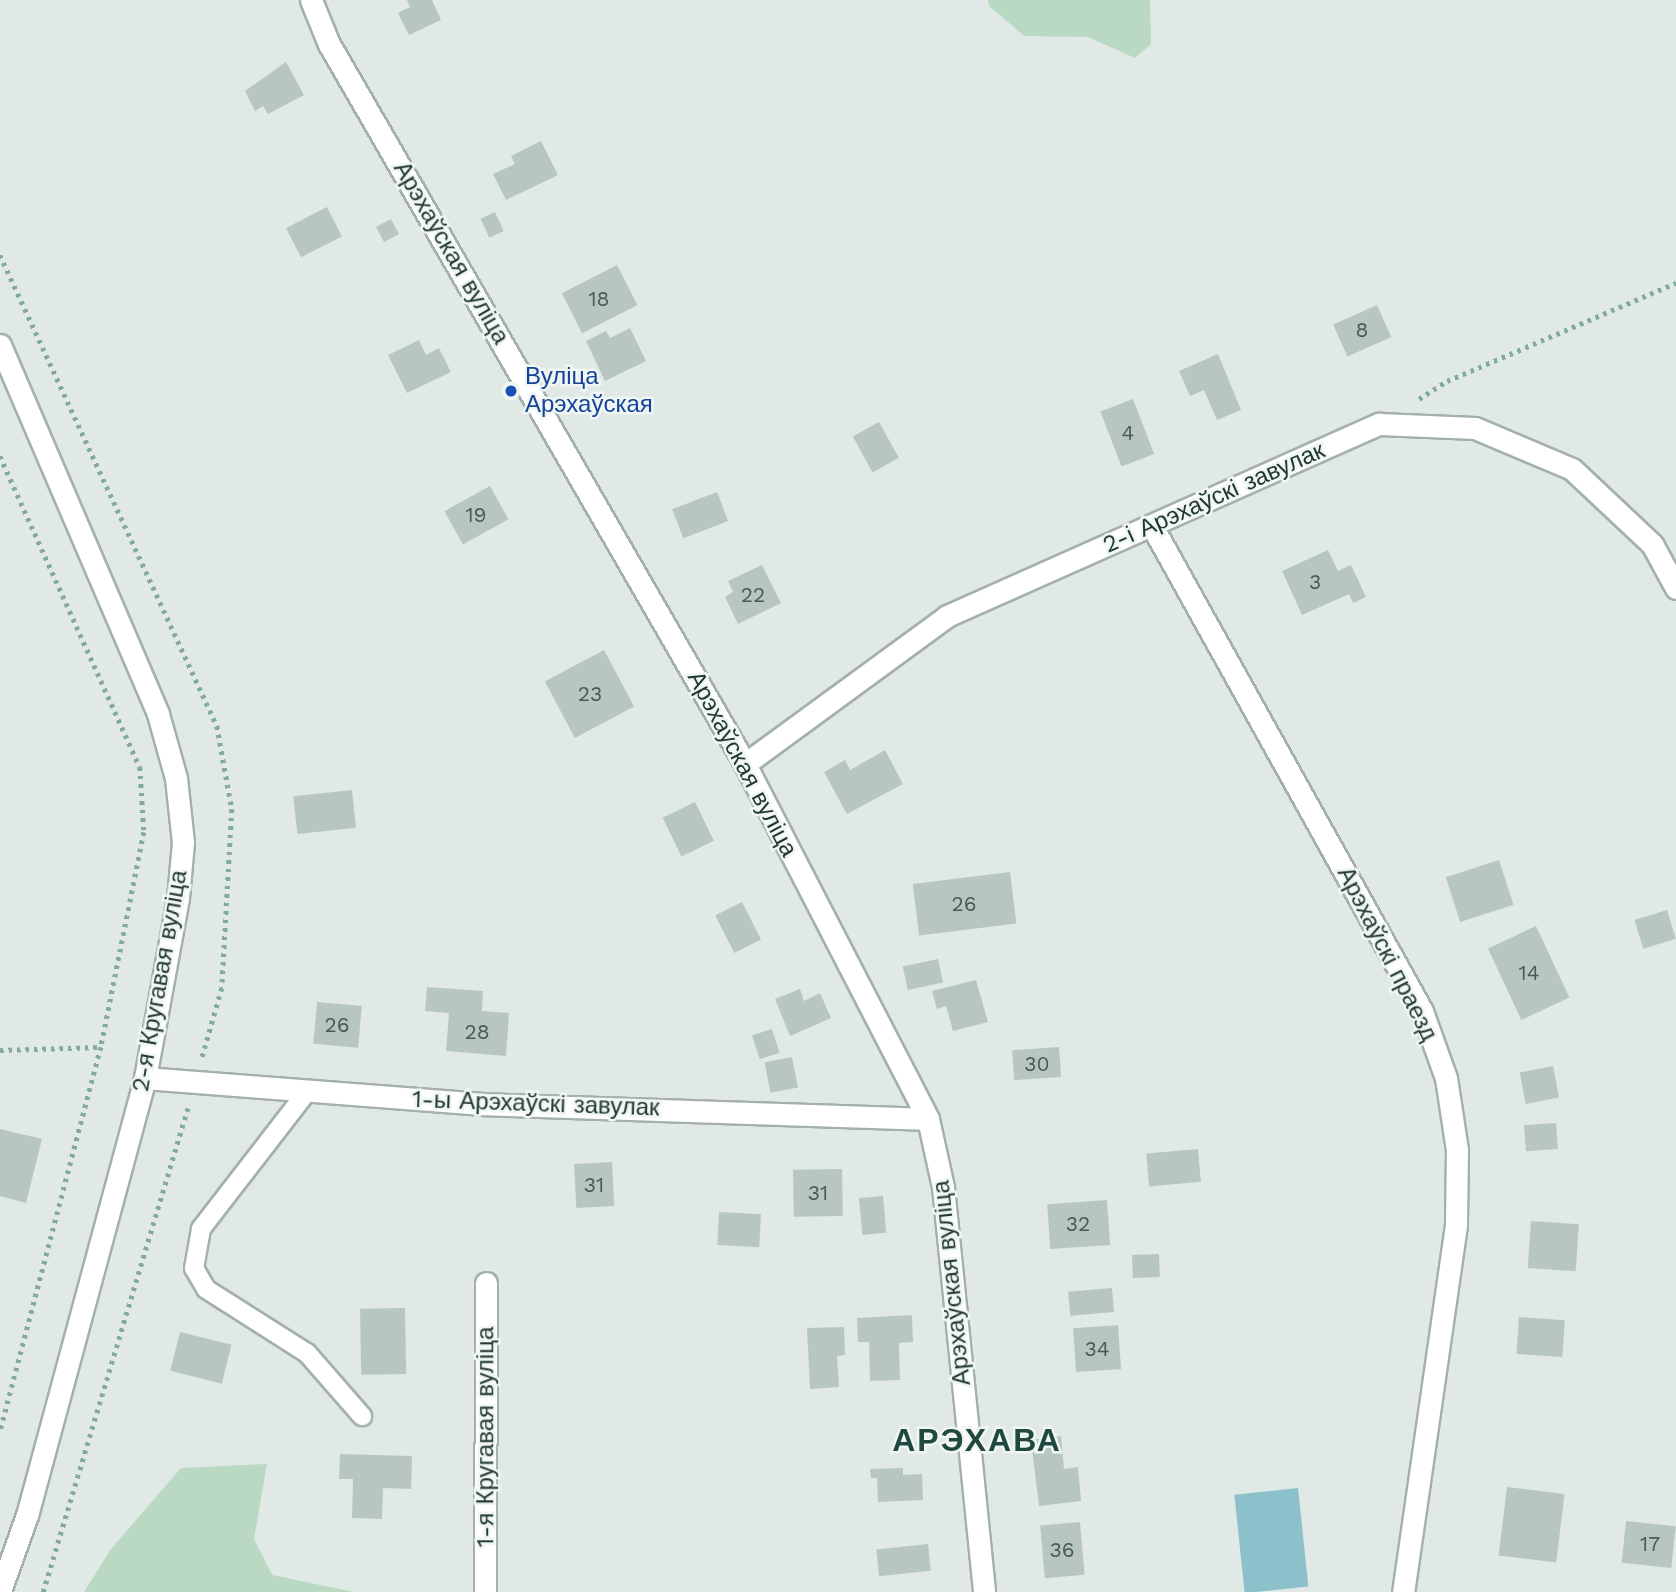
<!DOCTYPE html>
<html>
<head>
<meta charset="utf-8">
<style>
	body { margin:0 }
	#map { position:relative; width:1676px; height:1592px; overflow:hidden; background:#e0e9e5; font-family:"Work Sans",sans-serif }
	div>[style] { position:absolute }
	.green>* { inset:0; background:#bad9c3 }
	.water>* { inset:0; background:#8cc0ca; transform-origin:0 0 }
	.building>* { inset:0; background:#b8c6c1; transform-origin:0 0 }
	.path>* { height:4.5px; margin-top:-2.25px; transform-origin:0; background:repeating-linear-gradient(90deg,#83aa9e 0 3.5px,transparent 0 8.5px) }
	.roads { filter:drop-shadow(2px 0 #a3b0ac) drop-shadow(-2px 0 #a3b0ac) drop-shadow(0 2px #a3b0ac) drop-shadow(0 -2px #a3b0ac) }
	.service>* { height:18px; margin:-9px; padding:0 9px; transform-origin:9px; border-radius:9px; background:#fff }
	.minor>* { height:21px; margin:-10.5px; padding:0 10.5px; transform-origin:10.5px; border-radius:10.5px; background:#fff }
	.dots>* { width:19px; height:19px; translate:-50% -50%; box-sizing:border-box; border:4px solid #f0f6f3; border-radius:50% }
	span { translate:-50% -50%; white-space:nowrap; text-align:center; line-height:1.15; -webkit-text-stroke:5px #f0f6f3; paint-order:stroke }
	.number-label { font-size:21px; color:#485c56 }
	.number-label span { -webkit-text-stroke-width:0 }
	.street-label { font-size:24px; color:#223832 }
	.transit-label { font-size:24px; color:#164399 }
	.left { translate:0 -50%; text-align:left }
	.district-label { font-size:32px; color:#20483e; font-weight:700; letter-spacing:2px }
</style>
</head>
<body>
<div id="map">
	<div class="green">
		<div style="clip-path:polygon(988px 0,1150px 0,1151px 44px,1135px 58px,1088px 37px,1024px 36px,989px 6px)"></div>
		<div style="clip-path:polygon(267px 1464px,254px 1539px,272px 1575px,354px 1592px,84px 1592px,111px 1549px,181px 1468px)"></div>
	</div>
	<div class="water">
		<div style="left:1298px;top:1488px;width:99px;height:64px;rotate:84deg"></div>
	</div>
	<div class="building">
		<div style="clip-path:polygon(407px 0,432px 0,441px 20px,409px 35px,398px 13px,410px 7px)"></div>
		<div style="clip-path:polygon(286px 62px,304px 95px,268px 114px,263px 106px,255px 111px,245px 91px)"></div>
		<div style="clip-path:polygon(541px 141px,558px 175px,506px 200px,493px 174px,515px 164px,511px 156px)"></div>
		<div style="left:327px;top:207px;width:33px;height:46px;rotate:63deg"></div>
		<div style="left:495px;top:212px;width:21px;height:16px;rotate:65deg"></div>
		<div style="left:391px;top:219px;width:17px;height:17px;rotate:62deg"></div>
		<div style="left:617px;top:265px;width:45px;height:62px;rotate:63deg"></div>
		<div style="left:1377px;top:305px;width:35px;height:48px;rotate:66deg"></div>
		<div style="clip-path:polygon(630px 328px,646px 361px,605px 381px,586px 341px,606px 331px,610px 338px)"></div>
		<div style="clip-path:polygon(419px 340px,426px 355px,439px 348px,451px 372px,407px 393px,388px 355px)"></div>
		<div style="clip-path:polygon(1218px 354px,1241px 410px,1217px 420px,1204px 390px,1190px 396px,1179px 371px)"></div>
		<div style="left:1133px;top:399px;width:59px;height:35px;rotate:69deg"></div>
		<div style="left:879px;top:422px;width:41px;height:30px;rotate:61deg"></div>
		<div style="left:490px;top:486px;width:38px;height:52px;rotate:61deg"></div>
		<div style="left:717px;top:492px;width:31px;height:48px;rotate:69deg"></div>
		<div style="clip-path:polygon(1328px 550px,1338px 571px,1351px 565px,1366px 597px,1353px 603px,1349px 594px,1302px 615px,1282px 571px)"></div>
		<div style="clip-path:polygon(762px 565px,781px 603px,738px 624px,725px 597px,733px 592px,728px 581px)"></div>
		<div style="left:604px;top:650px;width:64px;height:67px;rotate:62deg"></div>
		<div style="clip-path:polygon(885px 750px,903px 784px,847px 814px,824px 772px,845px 760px,850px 770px)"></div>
		<div style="left:352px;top:790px;width:38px;height:59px;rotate:84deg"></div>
		<div style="left:695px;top:802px;width:43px;height:36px;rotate:64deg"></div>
		<div style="left:1499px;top:860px;width:47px;height:56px;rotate:72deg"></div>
		<div style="left:1010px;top:872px;width:52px;height:98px;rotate:83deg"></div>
		<div style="left:742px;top:902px;width:42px;height:30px;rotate:63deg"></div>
		<div style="left:1667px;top:910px;width:30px;height:34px;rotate:73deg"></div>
		<div style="left:1536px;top:926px;width:79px;height:53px;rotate:65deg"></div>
		<div style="left:938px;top:959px;width:24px;height:36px;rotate:78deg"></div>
		<div style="clip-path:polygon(976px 980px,988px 1022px,953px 1031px,946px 1006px,937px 1009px,932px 991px)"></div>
		<div style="clip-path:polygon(427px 987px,483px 991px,482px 1011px,509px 1013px,506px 1056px,446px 1051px,449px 1013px,425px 1011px)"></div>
		<div style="clip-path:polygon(800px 989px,804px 1001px,820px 993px,831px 1018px,790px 1036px,775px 999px)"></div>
		<div style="left:317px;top:1002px;width:45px;height:42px;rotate:5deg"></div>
		<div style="left:772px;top:1029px;width:25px;height:21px;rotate:72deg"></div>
		<div style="left:1059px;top:1047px;width:30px;height:47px;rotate:86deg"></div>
		<div style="left:792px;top:1057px;width:31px;height:28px;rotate:79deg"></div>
		<div style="left:1553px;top:1066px;width:32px;height:34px;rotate:79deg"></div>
		<div style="left:1556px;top:1123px;width:26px;height:32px;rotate:86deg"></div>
		<div style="clip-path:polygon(0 1129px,42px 1139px,26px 1203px,0 1196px)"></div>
		<div style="left:1198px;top:1149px;width:33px;height:52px;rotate:85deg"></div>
		<div style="left:612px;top:1162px;width:44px;height:38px;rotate:87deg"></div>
		<div style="left:842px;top:1169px;width:47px;height:49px;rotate:89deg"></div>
		<div style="left:883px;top:1196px;width:37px;height:24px;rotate:85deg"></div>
		<div style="left:1107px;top:1200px;width:45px;height:60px;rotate:86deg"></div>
		<div style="left:719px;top:1212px;width:42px;height:33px;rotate:3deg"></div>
		<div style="left:1531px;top:1221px;width:48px;height:47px;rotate:4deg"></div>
		<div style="left:1159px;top:1254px;width:23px;height:27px;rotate:88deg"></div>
		<div style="left:1112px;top:1288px;width:24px;height:44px;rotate:85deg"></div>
		<div style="left:405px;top:1308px;width:66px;height:45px;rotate:89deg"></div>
		<div style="clip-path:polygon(912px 1315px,913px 1342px,899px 1343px,900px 1380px,870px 1381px,869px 1342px,858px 1342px,857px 1318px)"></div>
		<div style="left:1519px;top:1317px;width:46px;height:37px;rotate:4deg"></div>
		<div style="left:1118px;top:1325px;width:44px;height:45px;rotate:86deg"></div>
		<div style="clip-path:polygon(844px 1327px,845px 1355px,837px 1356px,839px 1387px,810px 1389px,807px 1328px)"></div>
		<div style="left:180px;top:1332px;width:53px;height:40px;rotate:14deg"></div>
		<div style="clip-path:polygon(1061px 1436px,1064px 1469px,1078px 1467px,1081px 1501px,1039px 1506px,1031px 1440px)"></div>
		<div style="clip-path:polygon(340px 1454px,412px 1456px,411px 1489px,383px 1488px,382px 1519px,352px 1518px,353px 1479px,339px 1479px)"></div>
		<div style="clip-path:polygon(903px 1468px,903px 1475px,922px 1474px,923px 1500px,878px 1502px,877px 1478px,871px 1478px,870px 1469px)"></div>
		<div style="left:1507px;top:1487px;width:58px;height:69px;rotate:7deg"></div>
		<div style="left:1626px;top:1521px;width:50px;height:42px;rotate:6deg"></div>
		<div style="left:1080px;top:1522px;width:53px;height:40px;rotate:85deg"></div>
		<div style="left:928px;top:1544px;width:27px;height:52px;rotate:84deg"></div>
	</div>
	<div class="path">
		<div style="left:0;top:255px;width:519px;rotate:65.26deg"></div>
		<div style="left:217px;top:726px;width:84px;rotate:79.8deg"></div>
		<div style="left:232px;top:809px;width:179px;rotate:93.2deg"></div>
		<div style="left:222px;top:988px;width:73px;rotate:105.9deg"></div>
		<div style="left:1419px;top:399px;width:33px;rotate:-33deg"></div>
		<div style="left:1447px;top:381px;width:249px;rotate:-23.2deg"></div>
		<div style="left:0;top:456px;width:341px;rotate:65.8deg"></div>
		<div style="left:140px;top:767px;width:65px;rotate:86.5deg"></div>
		<div style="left:144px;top:832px;width:219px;rotate:101.3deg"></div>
		<div style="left:101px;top:1047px;width:397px;rotate:104.7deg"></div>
		<div style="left:0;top:1050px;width:101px;rotate:-1.7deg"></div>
		<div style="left:43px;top:1592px;width:506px;rotate:-73.35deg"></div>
	</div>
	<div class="roads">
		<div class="service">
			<div style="left:306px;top:1093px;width:172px;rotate:127.7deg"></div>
			<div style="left:201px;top:1229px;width:40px;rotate:100deg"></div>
			<div style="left:194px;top:1268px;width:24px;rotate:60deg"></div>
			<div style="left:206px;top:1289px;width:120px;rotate:32.4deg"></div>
			<div style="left:307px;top:1353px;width:84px;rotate:48.9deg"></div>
		</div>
		<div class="minor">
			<div style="left:311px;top:0;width:48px;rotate:67.8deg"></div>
			<div style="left:329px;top:44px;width:832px;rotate:59.98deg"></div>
			<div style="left:745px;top:764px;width:399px;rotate:62.7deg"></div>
			<div style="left:928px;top:1119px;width:70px;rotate:77.6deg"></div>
			<div style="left:943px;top:1187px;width:407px;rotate:84.2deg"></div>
			<div style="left:0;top:345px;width:401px;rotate:66.8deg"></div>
			<div style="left:158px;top:714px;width:66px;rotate:74.3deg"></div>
			<div style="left:176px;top:778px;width:64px;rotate:83.8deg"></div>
			<div style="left:183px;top:842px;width:56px;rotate:95.1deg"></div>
			<div style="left:178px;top:898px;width:183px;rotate:100.4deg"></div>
			<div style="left:145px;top:1078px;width:453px;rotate:105.1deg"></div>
			<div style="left:27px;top:1515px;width:81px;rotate:109.6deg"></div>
			<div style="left:1152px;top:526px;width:555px;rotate:60.9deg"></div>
			<div style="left:1422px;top:1011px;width:71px;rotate:70.3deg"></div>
			<div style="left:1446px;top:1078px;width:73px;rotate:81.3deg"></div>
			<div style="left:1457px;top:1150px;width:75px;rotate:90.8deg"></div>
			<div style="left:1456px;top:1225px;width:371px;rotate:98.2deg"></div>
			<div style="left:745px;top:764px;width:250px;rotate:-36.2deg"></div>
			<div style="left:947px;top:616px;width:473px;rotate:-24deg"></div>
			<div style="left:1379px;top:424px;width:96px;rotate:2.4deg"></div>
			<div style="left:1475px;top:428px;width:105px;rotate:22.9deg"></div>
			<div style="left:1572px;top:469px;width:110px;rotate:43.2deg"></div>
			<div style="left:1652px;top:544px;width:50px;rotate:61.4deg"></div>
			<div style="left:145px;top:1078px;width:338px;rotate:4.4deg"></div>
			<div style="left:482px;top:1104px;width:446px;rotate:1.9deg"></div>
			<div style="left:485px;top:1592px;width:309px;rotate:-89.8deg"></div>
		</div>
	</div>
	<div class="dots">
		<div style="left:511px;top:391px;background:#1a4fb4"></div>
	</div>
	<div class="number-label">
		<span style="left:599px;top:299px">18</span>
		<span style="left:1362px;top:330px">8</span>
		<span style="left:1128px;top:433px">4</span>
		<span style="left:476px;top:515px">19</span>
		<span style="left:1315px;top:582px">3</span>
		<span style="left:753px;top:595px">22</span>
		<span style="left:590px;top:694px">23</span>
		<span style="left:964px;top:904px">26</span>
		<span style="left:1529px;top:973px">14</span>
		<span style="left:337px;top:1025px">26</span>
		<span style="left:477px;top:1032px">28</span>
		<span style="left:1037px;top:1064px">30</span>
		<span style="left:594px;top:1185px">31</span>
		<span style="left:818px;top:1193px">31</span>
		<span style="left:1078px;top:1224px">32</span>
		<span style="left:1097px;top:1349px">34</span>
		<span style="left:1650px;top:1544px">17</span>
		<span style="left:1062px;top:1550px">36</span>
	</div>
	<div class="street-label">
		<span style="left:451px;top:253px;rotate:60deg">Арэхаўская вуліца</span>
		<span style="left:1214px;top:498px;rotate:-24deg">2-і Арэхаўскі завулак</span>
		<span style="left:742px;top:764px;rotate:62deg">Арэхаўская вуліца</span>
		<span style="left:1387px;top:954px;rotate:63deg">Арэхаўскі праезд</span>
		<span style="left:160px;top:981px;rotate:-80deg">2-я Кругавая вуліца</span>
		<span style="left:536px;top:1104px;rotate:2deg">1-ы Арэхаўскі завулак</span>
		<span style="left:952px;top:1283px;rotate:-96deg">Арэхаўская вуліца</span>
		<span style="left:486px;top:1437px;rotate:-90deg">1-я Кругавая вуліца</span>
	</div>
	<div class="transit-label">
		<span class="left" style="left:525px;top:391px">Вуліца<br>Арэхаўская</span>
	</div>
	<div class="district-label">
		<span style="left:977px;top:1440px">АРЭХАВА</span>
	</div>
</div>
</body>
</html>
